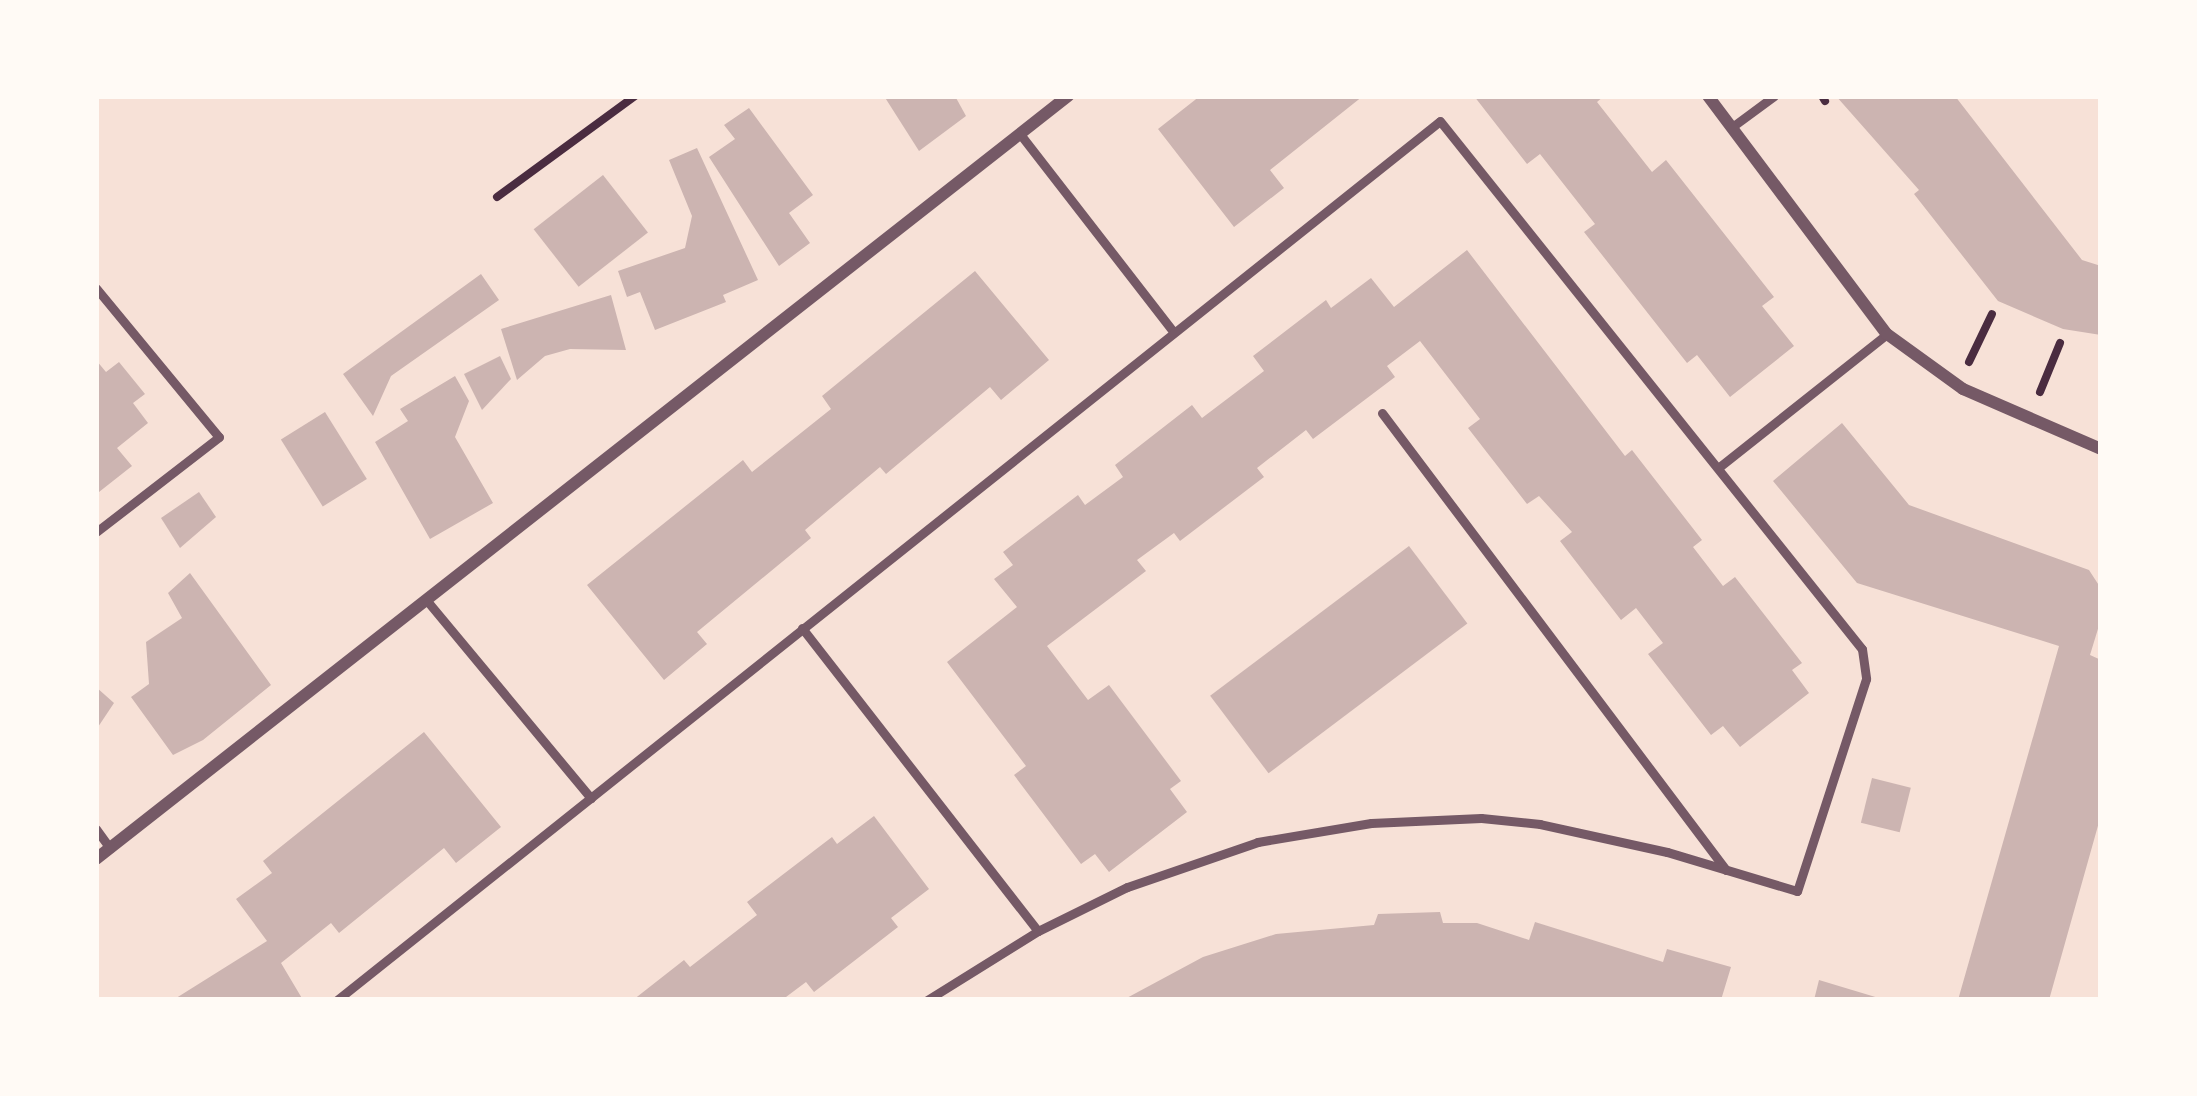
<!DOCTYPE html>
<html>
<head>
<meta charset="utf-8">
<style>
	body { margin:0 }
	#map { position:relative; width:2197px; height:1096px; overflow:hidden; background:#f7e1d7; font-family:"Space Grotesk",sans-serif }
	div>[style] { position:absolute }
	.building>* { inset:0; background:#ccb4b1; transform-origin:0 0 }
	.path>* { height:8px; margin:-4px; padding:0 4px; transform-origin:4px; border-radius:4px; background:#4a2c40 }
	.service>* { height:9px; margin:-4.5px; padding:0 4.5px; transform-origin:4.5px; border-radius:4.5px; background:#755966 }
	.minor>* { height:12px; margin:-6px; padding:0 6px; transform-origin:6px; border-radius:6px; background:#755966 }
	span { translate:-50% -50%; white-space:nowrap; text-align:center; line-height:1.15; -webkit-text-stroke:9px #fffaf5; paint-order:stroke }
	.frame { position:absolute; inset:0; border:99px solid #fffaf5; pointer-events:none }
</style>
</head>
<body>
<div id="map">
	<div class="building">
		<div style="clip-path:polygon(884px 96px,955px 96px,966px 116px,919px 151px)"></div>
		<div style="clip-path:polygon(1200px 96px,1363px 96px,1270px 170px,1284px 188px,1234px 227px,1158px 129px)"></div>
		<div style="clip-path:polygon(1474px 96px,1604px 96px,1597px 102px,1652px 172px,1666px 160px,1774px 297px,1762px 306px,1794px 346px,1730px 397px,1697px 355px,1687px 363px,1584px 232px,1595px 224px,1540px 154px,1527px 164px)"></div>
		<div style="clip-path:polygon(1836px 96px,1955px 96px,2082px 260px,2101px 266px,2101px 335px,2063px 329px,1998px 301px,1914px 194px,1919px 190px)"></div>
		<div style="clip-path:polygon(749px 108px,813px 195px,789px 213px,810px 243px,779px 266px,709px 157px,735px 139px,724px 125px)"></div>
		<div style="clip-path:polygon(697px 148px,758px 280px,723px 295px,726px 302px,655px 330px,640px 292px,627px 297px,618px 271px,685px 248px,692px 216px,669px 160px)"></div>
		<div style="left:603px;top:175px;width:73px;height:88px;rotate:52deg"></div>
		<div style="clip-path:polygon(1467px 250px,1625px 456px,1632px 450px,1702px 540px,1693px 547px,1723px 586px,1735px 577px,1802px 663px,1792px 670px,1809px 693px,1740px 747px,1723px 726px,1711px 735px,1648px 654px,1663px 643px,1636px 608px,1621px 620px,1560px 541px,1572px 532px,1539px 496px,1527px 504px,1468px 428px,1480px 419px,1420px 341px,1387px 366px,1395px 377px,1313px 439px,1306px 430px,1257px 468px,1264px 477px,1180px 541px,1174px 533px,1137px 560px,1146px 571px,1047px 646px,1088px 700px,1109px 685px,1181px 781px,1170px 789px,1187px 812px,1109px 872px,1095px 854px,1081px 864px,1014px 775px,1026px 766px,947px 662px,1017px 607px,994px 579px,1013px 565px,1003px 552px,1078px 495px,1085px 505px,1123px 477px,1115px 465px,1192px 405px,1202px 418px,1264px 371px,1253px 356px,1326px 300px,1331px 308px,1371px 278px,1394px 307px)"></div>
		<div style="clip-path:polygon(975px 271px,1049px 360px,1001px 400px,990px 387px,886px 474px,880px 467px,805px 530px,811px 538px,697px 632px,707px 644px,664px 680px,587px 585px,743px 460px,752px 472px,831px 409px,822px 396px)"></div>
		<div style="clip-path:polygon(481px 274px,499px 300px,391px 376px,373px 416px,343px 374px)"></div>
		<div style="clip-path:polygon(611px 295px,626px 350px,570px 349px,545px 356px,517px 380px,501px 329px)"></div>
		<div style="clip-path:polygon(500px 356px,511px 379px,482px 410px,464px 374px)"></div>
		<div style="clip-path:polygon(96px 360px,106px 372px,119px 362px,145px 394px,133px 403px,148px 423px,117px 448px,132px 466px,99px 492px)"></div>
		<div style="clip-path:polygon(455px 376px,469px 401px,455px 437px,493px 503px,430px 539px,375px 442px,408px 421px,400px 409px)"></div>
		<div style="left:325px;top:412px;width:79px;height:52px;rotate:58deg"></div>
		<div style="clip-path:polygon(1842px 423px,1909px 505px,2089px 570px,2100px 587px,2101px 619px,2090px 655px,2101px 660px,2101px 815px,2049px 1000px,1958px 1000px,2059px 646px,1857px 583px,1773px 481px)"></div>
		<div style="clip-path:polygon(199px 492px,216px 517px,180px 548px,161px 518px)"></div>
		<div style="left:1409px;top:546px;width:97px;height:249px;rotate:53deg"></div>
		<div style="clip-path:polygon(190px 573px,271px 685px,203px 740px,173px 755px,131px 697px,149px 684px,146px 642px,182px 618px,168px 593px)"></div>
		<div style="clip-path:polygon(96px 687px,114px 703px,96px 730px)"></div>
		<div style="clip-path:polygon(424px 732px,501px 827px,456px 863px,444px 848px,339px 933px,331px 923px,281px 963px,303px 1000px,173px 1000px,267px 941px,236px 899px,272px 873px,263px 861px)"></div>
		<div style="left:1872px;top:778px;width:40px;height:46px;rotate:14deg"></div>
		<div style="clip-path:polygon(874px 816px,929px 889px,891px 918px,898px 927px,814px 992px,806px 982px,782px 1000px,633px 1000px,684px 960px,690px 967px,757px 915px,747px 902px,832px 837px,837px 844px)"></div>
		<div style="clip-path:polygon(1440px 912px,1443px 923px,1477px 923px,1529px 940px,1535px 922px,1663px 962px,1667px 949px,1731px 967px,1721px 1000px,1123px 1000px,1203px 957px,1276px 934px,1374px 925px,1378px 914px)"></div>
		<div style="clip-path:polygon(1819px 980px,1882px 999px,1882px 1000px,1814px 1000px)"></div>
	</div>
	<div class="path">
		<div style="left:1822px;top:96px;width:6px;rotate:59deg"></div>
		<div style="left:497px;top:197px;width:171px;rotate:-36.2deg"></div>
		<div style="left:1969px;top:362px;width:53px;rotate:-64.4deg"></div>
		<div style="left:2040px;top:392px;width:53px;rotate:-67.8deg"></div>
	</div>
	<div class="service">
		<div style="left:1732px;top:127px;width:52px;rotate:-36.4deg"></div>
		<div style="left:1020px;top:134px;width:248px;rotate:52.2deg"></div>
		<div style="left:96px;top:288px;width:193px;rotate:50.5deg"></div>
		<div style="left:219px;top:437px;width:155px;rotate:142.3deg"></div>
		<div style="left:1382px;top:413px;width:572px;rotate:53.03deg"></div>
		<div style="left:1718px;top:468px;width:216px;rotate:-38.4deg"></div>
		<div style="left:428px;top:602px;width:255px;rotate:50.3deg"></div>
		<div style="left:802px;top:628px;width:384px;rotate:52.1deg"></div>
		<div style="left:96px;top:829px;width:24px;rotate:54deg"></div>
		<div style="left:337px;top:1000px;width:1410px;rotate:-38.55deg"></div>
		<div style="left:1440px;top:121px;width:676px;rotate:51.37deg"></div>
		<div style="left:1862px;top:649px;width:30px;rotate:82deg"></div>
		<div style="left:1866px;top:679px;width:223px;rotate:108deg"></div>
		<div style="left:1797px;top:891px;width:136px;rotate:-163.3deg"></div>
		<div style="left:1667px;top:852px;width:130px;rotate:-167.6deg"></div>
		<div style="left:1540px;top:824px;width:59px;rotate:-174.2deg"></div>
		<div style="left:1481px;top:818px;width:110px;rotate:177.4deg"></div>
		<div style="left:1371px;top:823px;width:115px;rotate:170.5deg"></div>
		<div style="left:1258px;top:842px;width:139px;rotate:161deg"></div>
		<div style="left:1127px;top:887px;width:99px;rotate:153.7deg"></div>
		<div style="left:1038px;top:931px;width:131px;rotate:148.1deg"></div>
	</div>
	<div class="minor">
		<div style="left:1708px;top:96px;width:298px;rotate:53.1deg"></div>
		<div style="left:1887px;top:334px;width:94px;rotate:35.9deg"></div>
		<div style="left:1963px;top:389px;width:150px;rotate:23.5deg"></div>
		<div style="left:96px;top:859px;width:1236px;rotate:-38.13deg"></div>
	</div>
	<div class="frame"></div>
</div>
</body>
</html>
